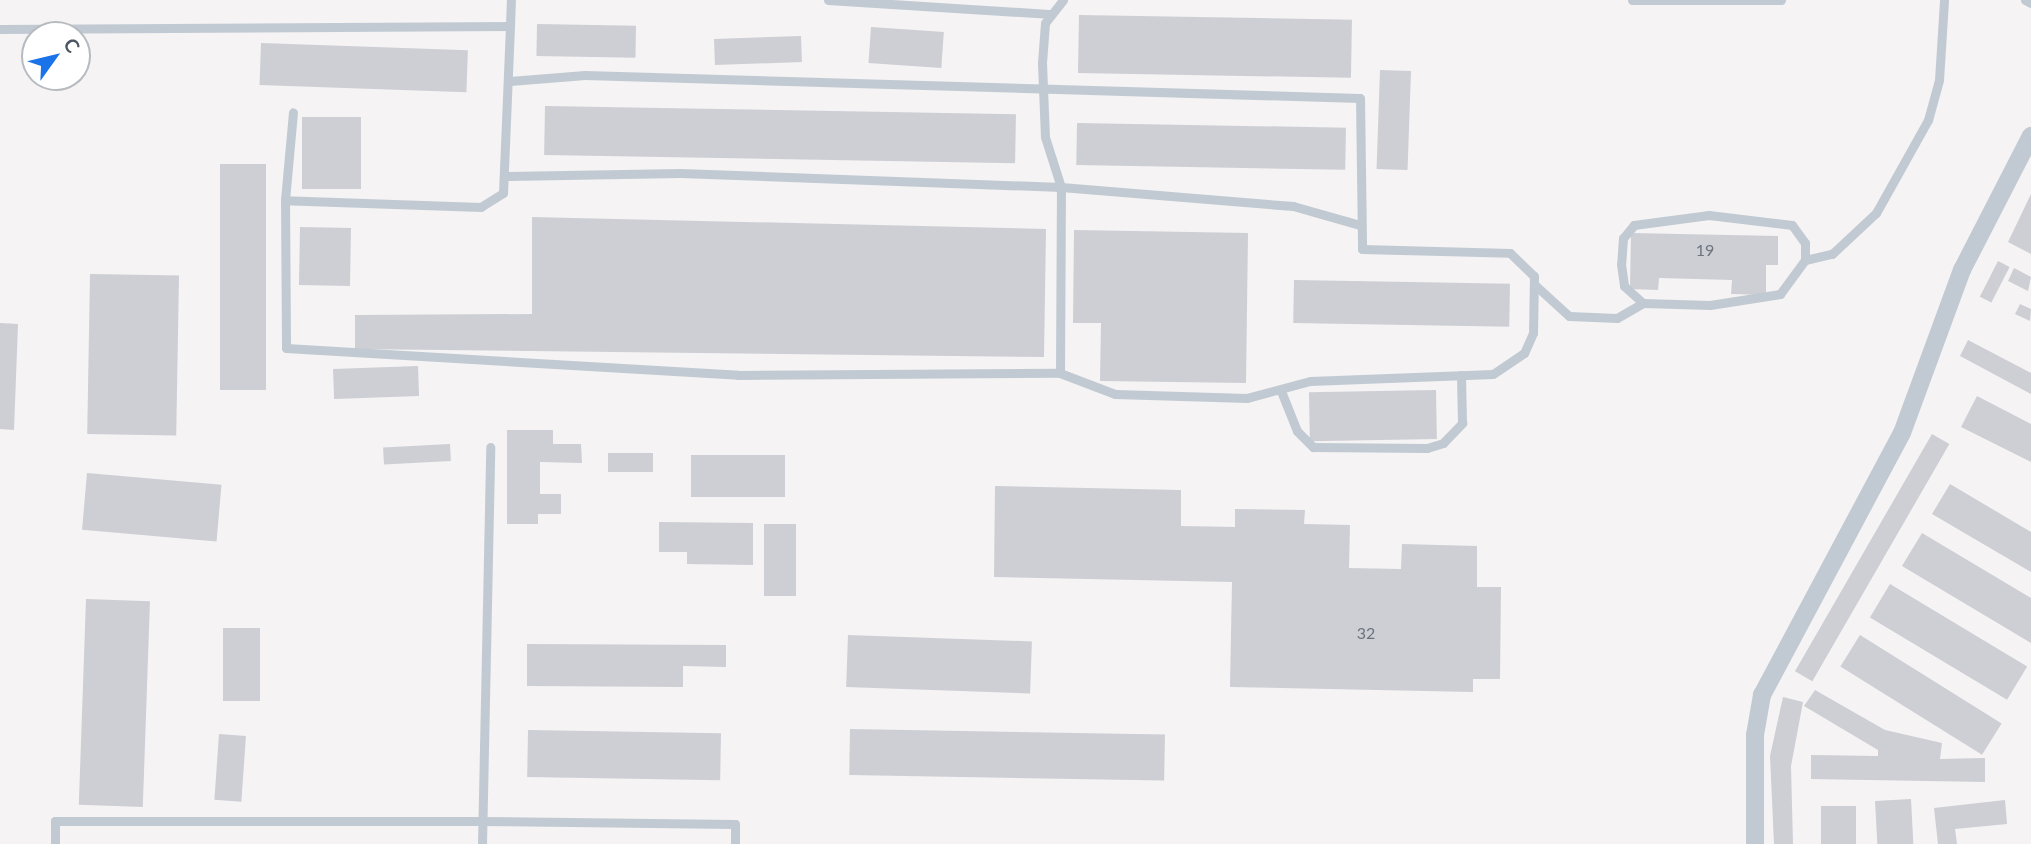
<!DOCTYPE html>
<html>
<head>
<meta charset="utf-8">
<style>
	body { margin:0 }
	#map { position:relative; width:2031px; height:844px; overflow:hidden; background:#f5f3f3; font-family:Lato,sans-serif }
	div>[style] { position:absolute }
	.building>* { inset:0; background:#cdcfd5; transform-origin:0 0 }
	.lane>* { height:9px; margin:-4.5px; padding:0 4.5px; transform-origin:4.5px; border-radius:4.5px; background:#c1cad2 }
	.street>* { height:18px; margin:-9px; padding:0 9px; transform-origin:9px; border-radius:9px; background:#c1cad2 }
	span { translate:-50% -50%; white-space:nowrap; text-align:center; line-height:1.15; -webkit-text-stroke:5px #fff; paint-order:stroke }
	.number-label { font-size:16px; color:#6b747e }
	.number-label span { -webkit-text-stroke-width:0 }
	.north { position:absolute; left:21px; top:21px; width:70px; height:70px; box-sizing:border-box; background:#fff; border:2px solid #b7bbc0; border-radius:50%; rotate:56deg; font-size:19px; font-weight:700; line-height:28px; text-align:center; color:#4a5661 }
	.north::after { content:''; display:block; margin:auto; width:24px; height:32px; background:#1a73e8; clip-path:polygon(50% 0,100% 100%,50% 72%,0 100%) }
</style>
</head>
<body>
<div id="map">
	<div class="building">
		<div style="left:1079px;top:15px;width:273px;height:58px;rotate:1deg"></div>
		<div style="left:537px;top:24px;width:99px;height:32px;rotate:1deg"></div>
		<div style="left:871px;top:27px;width:73px;height:36px;rotate:4deg"></div>
		<div style="left:801px;top:36px;width:26px;height:87px;rotate:88deg"></div>
		<div style="left:261px;top:43px;width:207px;height:42px;rotate:2deg"></div>
		<div style="left:1380px;top:70px;width:31px;height:99px;rotate:2deg"></div>
		<div style="left:545px;top:106px;width:471px;height:49px;rotate:1deg"></div>
		<div style="left:302px;top:117px;width:59px;height:72px"></div>
		<div style="left:1077px;top:123px;width:269px;height:42px;rotate:1deg"></div>
		<div style="left:220px;top:164px;width:46px;height:226px"></div>
		<div style="clip-path:polygon(2031px 194px,2031px 254px,2008px 242px)"></div>
		<div style="clip-path:polygon(532px 217px,1046px 229px,1044px 357px,355px 349px,355px 315px,532px 314px)"></div>
		<div style="left:300px;top:227px;width:51px;height:58px;rotate:1deg"></div>
		<div style="clip-path:polygon(1074px 230px,1248px 233px,1246px 383px,1100px 381px,1101px 323px,1073px 323px)"></div>
		<div style="clip-path:polygon(1631px 233px,1778px 236px,1778px 265px,1766px 265px,1766px 295px,1731px 294px,1732px 280px,1659px 278px,1658px 290px,1630px 289px)"></div>
		<div style="left:1998px;top:261px;width:13px;height:40px;rotate:27deg"></div>
		<div style="clip-path:polygon(2014px 268px,2031px 277px,2028px 291px,2008px 281px)"></div>
		<div style="left:90px;top:274px;width:89px;height:160px;rotate:1deg"></div>
		<div style="left:1294px;top:280px;width:216px;height:43px;rotate:1deg"></div>
		<div style="clip-path:polygon(2020px 304px,2031px 309px,2030px 321px,2015px 314px)"></div>
		<div style="clip-path:polygon(0 323px,18px 324px,14px 430px,0 429px)"></div>
		<div style="clip-path:polygon(1968px 340px,2031px 373px,2031px 394px,1960px 356px)"></div>
		<div style="left:418px;top:366px;width:30px;height:85px;rotate:88deg"></div>
		<div style="left:1436px;top:390px;width:49px;height:127px;rotate:89deg"></div>
		<div style="clip-path:polygon(1977px 396px,2031px 424px,2031px 462px,1961px 427px)"></div>
		<div style="clip-path:polygon(507px 430px,553px 430px,553px 444px,581px 444px,582px 463px,540px 462px,540px 494px,561px 494px,561px 514px,538px 514px,538px 524px,507px 524px)"></div>
		<div style="left:1932px;top:434px;width:20px;height:274px;rotate:30deg"></div>
		<div style="left:450px;top:444px;width:17px;height:67px;rotate:87deg"></div>
		<div style="left:608px;top:453px;width:45px;height:19px"></div>
		<div style="left:691px;top:455px;width:94px;height:42px"></div>
		<div style="left:87px;top:473px;width:135px;height:57px;rotate:5deg"></div>
		<div style="clip-path:polygon(1950px 484px,2031px 532px,2031px 572px,1932px 514px)"></div>
		<div style="clip-path:polygon(995px 486px,1181px 490px,1181px 526px,1235px 527px,1235px 509px,1305px 510px,1304px 524px,1350px 525px,1349px 568px,1401px 569px,1402px 544px,1477px 546px,1477px 587px,1501px 587px,1500px 679px,1473px 679px,1473px 692px,1230px 687px,1232px 582px,994px 577px)"></div>
		<div style="clip-path:polygon(659px 522px,753px 523px,753px 565px,687px 564px,687px 552px,659px 552px)"></div>
		<div style="left:764px;top:524px;width:32px;height:72px"></div>
		<div style="clip-path:polygon(1922px 533px,2031px 598px,2031px 643px,1902px 566px)"></div>
		<div style="left:1890px;top:584px;width:160px;height:39px;rotate:31deg"></div>
		<div style="left:86px;top:599px;width:64px;height:206px;rotate:2deg"></div>
		<div style="left:223px;top:628px;width:37px;height:73px"></div>
		<div style="left:848px;top:635px;width:184px;height:52px;rotate:2deg"></div>
		<div style="left:1860px;top:635px;width:167px;height:37px;rotate:32deg"></div>
		<div style="clip-path:polygon(527px 644px,726px 645px,726px 667px,683px 666px,683px 687px,527px 686px)"></div>
		<div style="clip-path:polygon(1815px 690px,1885px 730px,1942px 743px,1940px 759px,1985px 758px,1985px 782px,1811px 779px,1811px 755px,1878px 756px,1878px 750px,1804px 706px)"></div>
		<div style="clip-path:polygon(1783px 697px,1803px 702px,1791px 766px,1793px 844px,1774px 844px,1770px 756px)"></div>
		<div style="left:850px;top:729px;width:315px;height:46px;rotate:1deg"></div>
		<div style="left:528px;top:730px;width:193px;height:47px;rotate:1deg"></div>
		<div style="left:219px;top:734px;width:27px;height:66px;rotate:4deg"></div>
		<div style="left:1911px;top:799px;width:45px;height:36px;rotate:87deg"></div>
		<div style="clip-path:polygon(2005px 800px,2007px 824px,1955px 829px,1957px 844px,1938px 844px,1934px 808px)"></div>
		<div style="left:1821px;top:806px;width:35px;height:38px"></div>
	</div>
	<div class="lane">
		<div style="left:828px;top:0;width:221px;rotate:3.6deg"></div>
		<div style="left:1063px;top:0;width:29px;rotate:128deg"></div>
		<div style="left:1045px;top:23px;width:40px;rotate:94.3deg"></div>
		<div style="left:1042px;top:63px;width:74px;rotate:87.7deg"></div>
		<div style="left:1045px;top:137px;width:52px;rotate:72.3deg"></div>
		<div style="left:1061px;top:187px;width:233px;rotate:4.7deg"></div>
		<div style="left:1293px;top:206px;width:70px;rotate:15.8deg"></div>
		<div style="left:1632px;top:0;width:149px"></div>
		<div style="left:2025px;top:0;width:7px;rotate:27deg"></div>
		<div style="left:510px;top:26px;width:26px;rotate:-88deg"></div>
		<div style="left:0;top:29px;width:510px;rotate:-0.34deg"></div>
		<div style="left:510px;top:26px;width:167px;rotate:92.4deg"></div>
		<div style="left:503px;top:193px;width:26px;rotate:148deg"></div>
		<div style="left:481px;top:207px;width:196px;rotate:-178deg"></div>
		<div style="left:285px;top:200px;width:148px;rotate:89.6deg"></div>
		<div style="left:286px;top:348px;width:453px;rotate:3.4deg"></div>
		<div style="left:738px;top:375px;width:322px;rotate:-0.4deg"></div>
		<div style="left:1060px;top:373px;width:186px;rotate:-89.7deg"></div>
		<div style="left:1061px;top:187px;width:381px;rotate:-177.9deg"></div>
		<div style="left:680px;top:173px;width:172px;rotate:179deg"></div>
		<div style="left:510px;top:81px;width:75px;rotate:-4.6deg"></div>
		<div style="left:585px;top:75px;width:775px;rotate:1.7deg"></div>
		<div style="left:1360px;top:98px;width:151px;rotate:89.2deg"></div>
		<div style="left:1362px;top:249px;width:148px;rotate:1.5deg"></div>
		<div style="left:1510px;top:253px;width:33px;rotate:44deg"></div>
		<div style="left:1534px;top:276px;width:57px;rotate:91deg"></div>
		<div style="left:1533px;top:333px;width:22px;rotate:114deg"></div>
		<div style="left:1524px;top:353px;width:37px;rotate:146deg"></div>
		<div style="left:1493px;top:374px;width:183px;rotate:177.8deg"></div>
		<div style="left:1310px;top:381px;width:65px;rotate:164.9deg"></div>
		<div style="left:1247px;top:398px;width:132px;rotate:-178.3deg"></div>
		<div style="left:1115px;top:394px;width:59px;rotate:-159.1deg"></div>
		<div style="left:285px;top:200px;width:88px;rotate:-84.8deg"></div>
		<div style="left:1805px;top:260px;width:17px;rotate:-90deg"></div>
		<div style="left:1805px;top:243px;width:22px;rotate:-126deg"></div>
		<div style="left:1792px;top:225px;width:84px;rotate:-173.1deg"></div>
		<div style="left:1709px;top:215px;width:76px;rotate:172.4deg"></div>
		<div style="left:1634px;top:225px;width:17px;rotate:130deg"></div>
		<div style="left:1623px;top:238px;width:26px;rotate:94deg"></div>
		<div style="left:1621px;top:264px;width:22px;rotate:82deg"></div>
		<div style="left:1624px;top:286px;width:25px;rotate:42deg"></div>
		<div style="left:1643px;top:303px;width:67px;rotate:1.7deg"></div>
		<div style="left:1710px;top:305px;width:71px;rotate:-8.9deg"></div>
		<div style="left:1780px;top:294px;width:42px;rotate:-53.7deg"></div>
		<div style="left:1805px;top:260px;width:28px;rotate:-13deg"></div>
		<div style="left:1832px;top:254px;width:60px;rotate:-43deg"></div>
		<div style="left:1876px;top:213px;width:107px;rotate:-60.8deg"></div>
		<div style="left:1928px;top:120px;width:41px;rotate:-74.6deg"></div>
		<div style="left:1939px;top:80px;width:80px;rotate:-86.4deg"></div>
		<div style="left:1535px;top:285px;width:46px;rotate:42.4deg"></div>
		<div style="left:1569px;top:316px;width:48px;rotate:2.4deg"></div>
		<div style="left:1617px;top:318px;width:30px;rotate:-30deg"></div>
		<div style="left:1281px;top:391px;width:43px;rotate:68.2deg"></div>
		<div style="left:1297px;top:431px;width:23px;rotate:45deg"></div>
		<div style="left:1313px;top:447px;width:114px;rotate:0.5deg"></div>
		<div style="left:1427px;top:448px;width:17px;rotate:-17deg"></div>
		<div style="left:1443px;top:443px;width:28px;rotate:-46deg"></div>
		<div style="left:1462px;top:423px;width:48px;rotate:-91.2deg"></div>
		<div style="left:55px;top:844px;width:23px;rotate:-90deg"></div>
		<div style="left:55px;top:821px;width:427px"></div>
		<div style="left:482px;top:821px;width:253px;rotate:0.7deg"></div>
		<div style="left:735px;top:824px;width:20px;rotate:90deg"></div>
		<div style="left:482px;top:844px;width:397px;rotate:-88.8deg"></div>
	</div>
	<div class="street">
		<div style="left:1755px;top:844px;width:109px;rotate:-90deg"></div>
		<div style="left:1755px;top:735px;width:41px;rotate:-80.1deg"></div>
		<div style="left:1762px;top:695px;width:297px;rotate:-61.9deg"></div>
		<div style="left:1902px;top:433px;width:174px;rotate:-69.8deg"></div>
		<div style="left:1962px;top:270px;width:151px;rotate:-62.8deg"></div>
	</div>
	<div class="number-label">
		<span style="left:1705px;top:250px">19</span>
		<span style="left:1366px;top:633px">32</span>
	</div>
	<div class="north">С</div>
</div>
</body>
</html>
